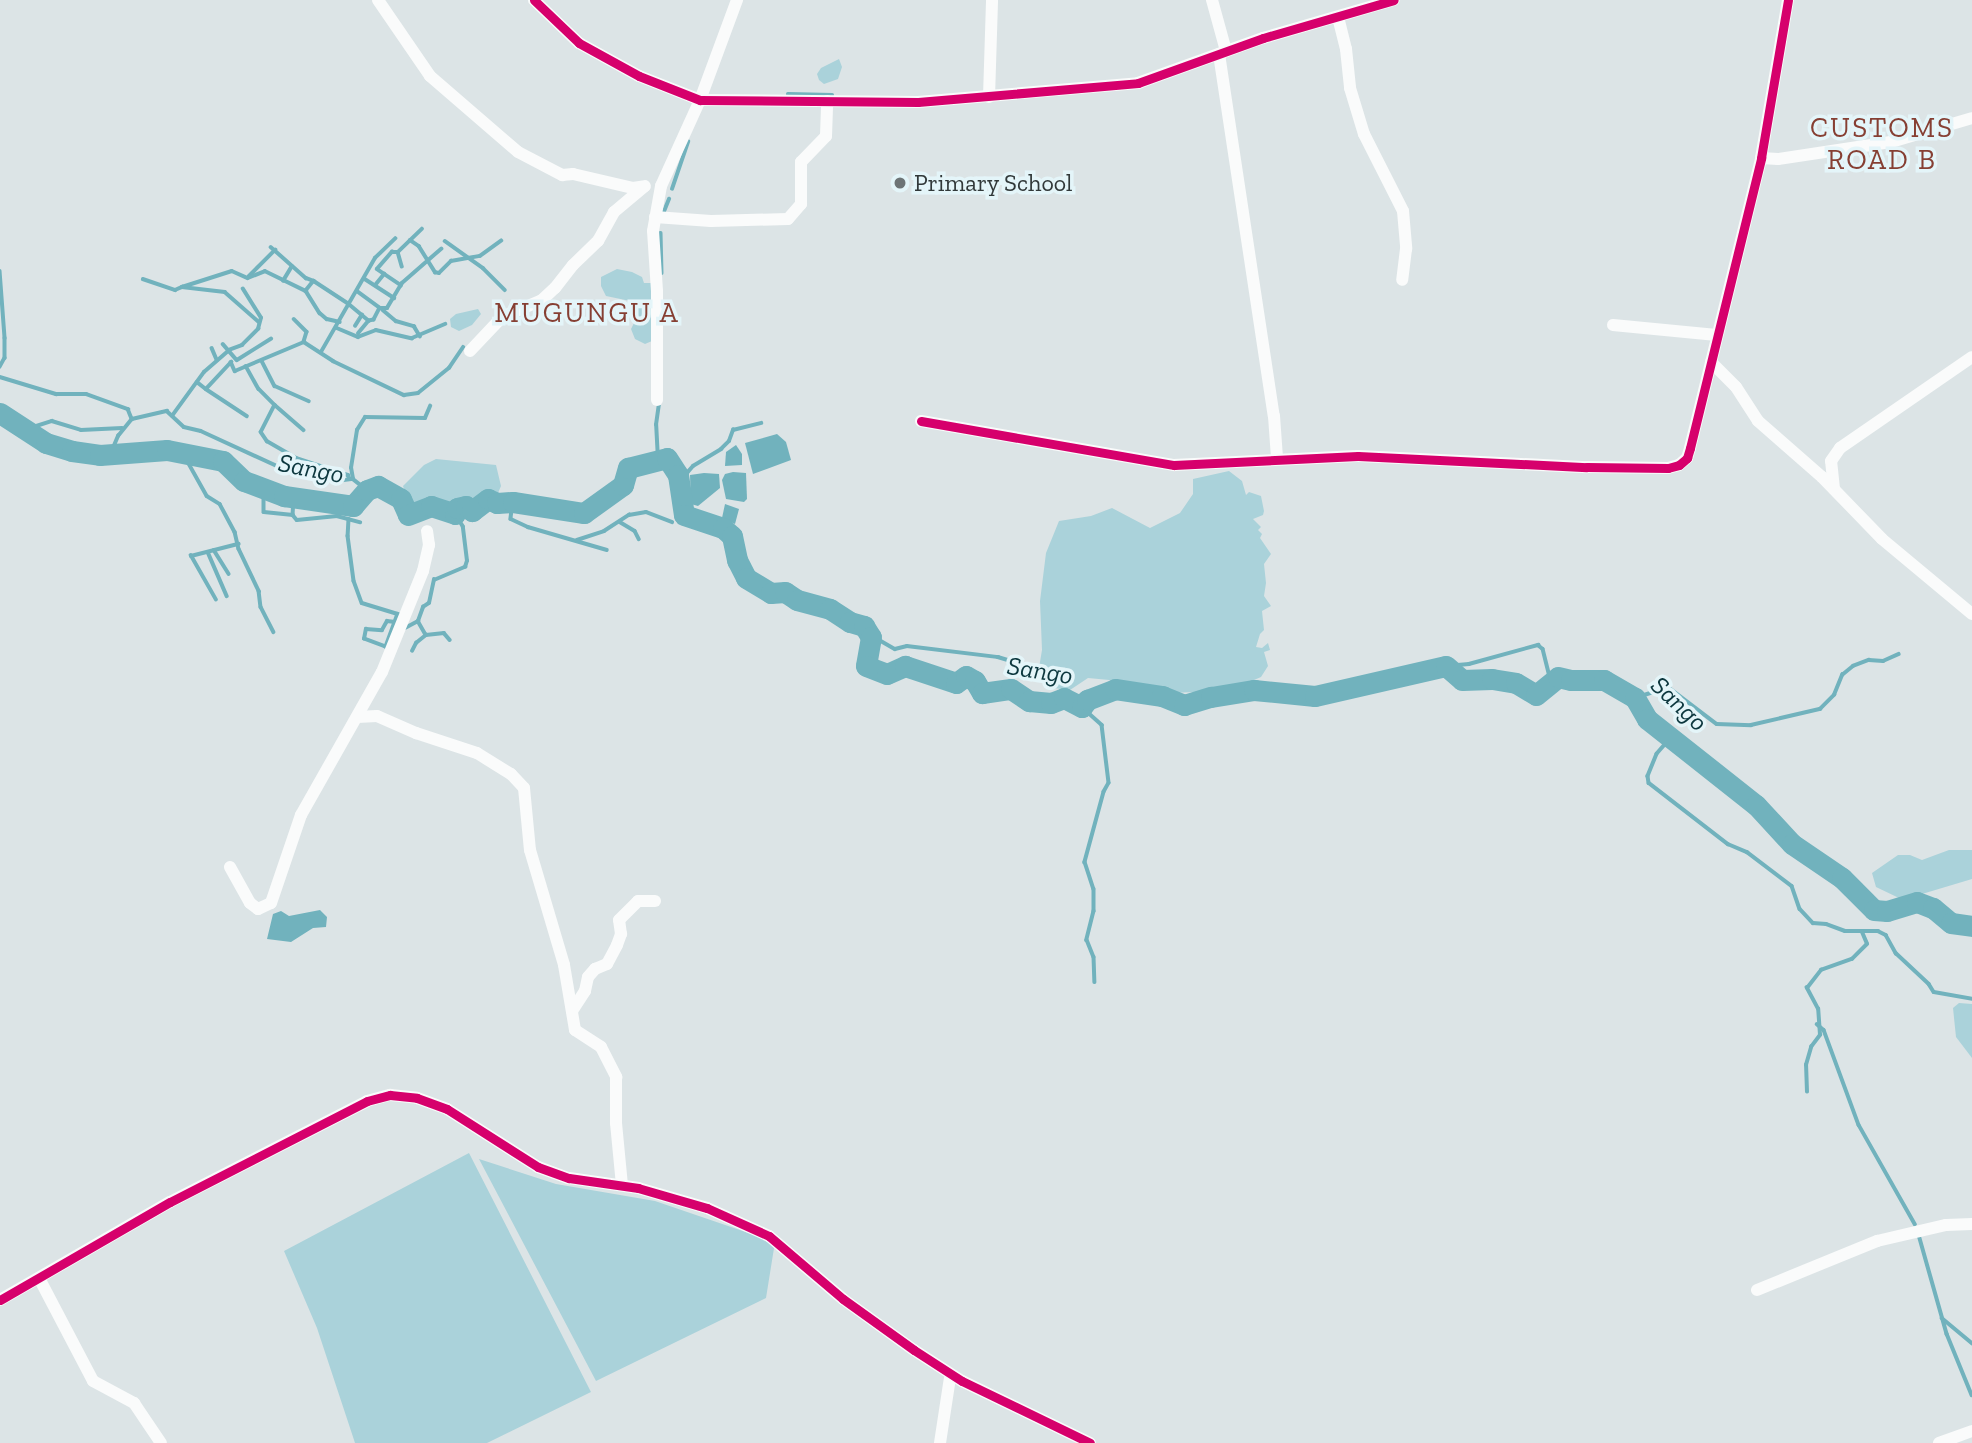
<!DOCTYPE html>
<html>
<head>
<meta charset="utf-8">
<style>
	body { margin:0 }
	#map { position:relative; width:1972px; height:1443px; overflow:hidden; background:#dce4e6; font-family:"Zilla Slab",serif }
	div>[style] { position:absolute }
	.green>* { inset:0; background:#aad2da }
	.water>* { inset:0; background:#71b2bd }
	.stream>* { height:3.5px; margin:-1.75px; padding:0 1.75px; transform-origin:1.75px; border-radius:1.75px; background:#71b2bd }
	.river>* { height:21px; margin:-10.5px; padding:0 10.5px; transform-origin:10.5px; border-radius:10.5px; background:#71b2bd }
	.minor>* { height:12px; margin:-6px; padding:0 6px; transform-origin:6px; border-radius:6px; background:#fafbfb }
	.cycleway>* { height:9px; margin:-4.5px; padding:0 4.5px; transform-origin:4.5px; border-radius:4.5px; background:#d6006c }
	.dots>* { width:19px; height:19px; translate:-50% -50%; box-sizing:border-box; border:4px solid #e4f5f9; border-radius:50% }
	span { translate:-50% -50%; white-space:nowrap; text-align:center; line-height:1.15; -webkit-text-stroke:7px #e4f5f9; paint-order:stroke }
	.poi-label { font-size:24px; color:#313839 }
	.left { translate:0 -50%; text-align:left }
	.water-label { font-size:26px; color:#0c373e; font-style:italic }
	.quarter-label { font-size:28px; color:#863f33; letter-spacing:2px }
</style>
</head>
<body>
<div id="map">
	<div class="green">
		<div style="clip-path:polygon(839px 59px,842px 67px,838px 79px,824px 84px,819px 80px,817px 74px,821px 68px)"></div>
		<div style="clip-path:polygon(617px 269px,632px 272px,642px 277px,644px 283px,652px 283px,652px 341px,645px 344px,635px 339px,631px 329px,638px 315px,635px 302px,606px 296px,601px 286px,601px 277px)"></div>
		<div style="clip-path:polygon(478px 309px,481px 314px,472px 325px,459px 331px,451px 327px,450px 319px,456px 314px)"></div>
		<div style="clip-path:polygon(436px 459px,496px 465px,501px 486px,498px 493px,490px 494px,474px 503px,409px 504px,403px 486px,424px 465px)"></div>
		<div style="clip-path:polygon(1229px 471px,1242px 481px,1246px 495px,1249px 492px,1261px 496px,1264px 511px,1263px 515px,1253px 519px,1261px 527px,1258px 530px,1262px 534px,1260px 538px,1271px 554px,1264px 564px,1266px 583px,1264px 596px,1271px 606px,1262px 611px,1264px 630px,1260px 634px,1256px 647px,1262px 648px,1268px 643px,1270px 650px,1264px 652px,1268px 666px,1261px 677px,1247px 683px,1250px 689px,1195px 692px,1170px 693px,1120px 681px,1088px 678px,1070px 690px,1053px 688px,1038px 674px,1042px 650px,1040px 601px,1046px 553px,1059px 521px,1091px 516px,1112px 508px,1150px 528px,1180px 513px,1193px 494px,1193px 479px)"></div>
		<div style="clip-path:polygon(1949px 850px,1972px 850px,1972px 879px,1912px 897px,1899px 898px,1876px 887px,1872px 873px,1898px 855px,1910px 855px,1922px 860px)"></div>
		<div style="clip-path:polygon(1959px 1003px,1972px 1004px,1972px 1058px,1956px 1037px,1953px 1008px)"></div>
		<div style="clip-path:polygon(469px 1153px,591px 1392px,487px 1443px,355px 1443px,317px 1328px,284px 1251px)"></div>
		<div style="clip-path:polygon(479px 1159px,556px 1184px,655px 1201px,775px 1242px,766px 1298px,596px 1381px)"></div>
	</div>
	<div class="water">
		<div style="clip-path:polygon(777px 434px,786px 442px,791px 460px,753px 474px,745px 443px)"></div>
		<div style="clip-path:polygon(736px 445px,742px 454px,742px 465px,725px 466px,726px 452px)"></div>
		<div style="clip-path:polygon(733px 472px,746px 473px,747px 499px,744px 502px,726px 499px,722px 480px,725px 474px)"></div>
		<div style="clip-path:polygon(704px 473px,719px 474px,720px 488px,698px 506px,691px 504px,690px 475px)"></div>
		<div style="clip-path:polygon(725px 504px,739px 509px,735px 524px,722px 518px)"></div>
		<div style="clip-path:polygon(320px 910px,327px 917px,326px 927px,313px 928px,291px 942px,267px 939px,273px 914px,281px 911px,289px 916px)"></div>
	</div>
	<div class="stream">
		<div style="left:788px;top:94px;width:44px;rotate:1.3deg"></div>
		<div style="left:672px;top:189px;width:50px;rotate:-71.2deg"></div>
		<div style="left:663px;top:214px;width:16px;rotate:-68deg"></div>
		<div style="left:661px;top:233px;width:40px;rotate:88.6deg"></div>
		<div style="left:410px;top:240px;width:11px;rotate:34deg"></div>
		<div style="left:419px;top:246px;width:31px;rotate:58deg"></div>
		<div style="left:435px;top:272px;width:4px;rotate:14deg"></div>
		<div style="left:439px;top:273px;width:17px;rotate:-45deg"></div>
		<div style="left:451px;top:261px;width:29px;rotate:-10deg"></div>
		<div style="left:480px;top:256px;width:26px;rotate:-36deg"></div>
		<div style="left:445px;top:241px;width:47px;rotate:35.4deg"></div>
		<div style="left:483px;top:268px;width:31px;rotate:45deg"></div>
		<div style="left:271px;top:247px;width:47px;rotate:41.5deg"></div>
		<div style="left:306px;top:278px;width:9px;rotate:21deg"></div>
		<div style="left:314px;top:281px;width:13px;rotate:129deg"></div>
		<div style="left:398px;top:252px;width:15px;rotate:74deg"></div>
		<div style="left:377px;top:269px;width:23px;rotate:-49deg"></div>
		<div style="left:392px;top:252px;width:6px"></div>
		<div style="left:398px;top:252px;width:33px;rotate:-44deg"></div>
		<div style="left:377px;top:269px;width:29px;rotate:34deg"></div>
		<div style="left:0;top:271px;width:67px;rotate:85.7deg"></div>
		<div style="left:5px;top:338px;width:20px;rotate:90deg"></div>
		<div style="left:5px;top:358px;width:10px;rotate:119deg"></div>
		<div style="left:249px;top:276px;width:37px;rotate:-45deg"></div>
		<div style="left:143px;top:279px;width:34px;rotate:19deg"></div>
		<div style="left:175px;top:290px;width:8px;rotate:-23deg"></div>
		<div style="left:182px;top:287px;width:43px;rotate:6.6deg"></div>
		<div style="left:225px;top:292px;width:45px;rotate:41.4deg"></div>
		<div style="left:365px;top:279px;width:35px;rotate:33deg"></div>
		<div style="left:283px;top:281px;width:17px;rotate:-59deg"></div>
		<div style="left:314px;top:281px;width:42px;rotate:33.3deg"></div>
		<div style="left:349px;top:304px;width:26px;rotate:40deg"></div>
		<div style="left:376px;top:284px;width:13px;rotate:-51deg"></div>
		<div style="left:182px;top:287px;width:52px;rotate:-17.7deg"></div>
		<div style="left:232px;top:271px;width:17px;rotate:24deg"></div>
		<div style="left:248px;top:278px;width:18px;rotate:-22deg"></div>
		<div style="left:265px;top:271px;width:46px;rotate:26deg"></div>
		<div style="left:306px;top:291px;width:26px;rotate:58deg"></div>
		<div style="left:320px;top:313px;width:9px;rotate:41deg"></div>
		<div style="left:327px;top:319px;width:13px;rotate:13deg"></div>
		<div style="left:357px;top:291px;width:29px;rotate:36deg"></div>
		<div style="left:380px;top:308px;width:13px;rotate:117deg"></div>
		<div style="left:374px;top:320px;width:5px;rotate:169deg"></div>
		<div style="left:369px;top:321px;width:16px;rotate:130deg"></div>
		<div style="left:380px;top:308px;width:7px"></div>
		<div style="left:387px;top:308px;width:29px;rotate:-59deg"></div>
		<div style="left:402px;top:283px;width:52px;rotate:-41.1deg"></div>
		<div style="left:383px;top:310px;width:17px;rotate:40deg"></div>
		<div style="left:396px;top:321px;width:19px;rotate:16deg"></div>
		<div style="left:414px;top:326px;width:12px;rotate:59deg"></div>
		<div style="left:294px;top:319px;width:18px;rotate:45deg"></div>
		<div style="left:307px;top:332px;width:10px;rotate:107deg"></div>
		<div style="left:355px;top:326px;width:13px;rotate:-58deg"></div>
		<div style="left:337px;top:328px;width:23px;rotate:23deg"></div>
		<div style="left:358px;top:337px;width:19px;rotate:-21deg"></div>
		<div style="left:376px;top:330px;width:37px;rotate:13deg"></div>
		<div style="left:412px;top:338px;width:36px;rotate:-23deg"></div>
		<div style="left:223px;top:344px;width:21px;rotate:49deg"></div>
		<div style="left:237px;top:360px;width:40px;rotate:-32deg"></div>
		<div style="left:212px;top:348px;width:13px;rotate:67deg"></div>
		<div style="left:321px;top:352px;width:108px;rotate:-60.1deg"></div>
		<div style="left:375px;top:258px;width:28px;rotate:-44deg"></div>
		<div style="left:262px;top:361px;width:28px;rotate:63deg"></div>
		<div style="left:275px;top:386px;width:37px;rotate:24deg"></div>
		<div style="left:246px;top:366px;width:26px;rotate:61deg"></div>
		<div style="left:259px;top:389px;width:23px;rotate:45deg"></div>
		<div style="left:275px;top:405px;width:30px;rotate:117deg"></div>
		<div style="left:261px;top:432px;width:11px;rotate:56deg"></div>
		<div style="left:267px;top:441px;width:34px;rotate:30deg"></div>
		<div style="left:296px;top:458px;width:55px;rotate:18.1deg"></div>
		<div style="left:348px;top:475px;width:4px;rotate:63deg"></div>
		<div style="left:0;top:377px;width:59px;rotate:16.9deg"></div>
		<div style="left:56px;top:394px;width:30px"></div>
		<div style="left:86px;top:394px;width:45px;rotate:19.7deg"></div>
		<div style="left:128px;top:409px;width:11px;rotate:68deg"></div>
		<div style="left:197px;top:382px;width:11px;rotate:38deg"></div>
		<div style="left:206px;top:389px;width:37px;rotate:-47deg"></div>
		<div style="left:231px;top:362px;width:10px;rotate:66deg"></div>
		<div style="left:235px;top:371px;width:75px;rotate:-22.8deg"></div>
		<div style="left:304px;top:342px;width:35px;rotate:33deg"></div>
		<div style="left:333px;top:361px;width:79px;rotate:25.6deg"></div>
		<div style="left:404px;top:395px;width:14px;rotate:-8deg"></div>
		<div style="left:418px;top:393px;width:40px;rotate:-39deg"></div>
		<div style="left:449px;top:368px;width:25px;rotate:-56deg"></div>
		<div style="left:206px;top:389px;width:49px;rotate:33.4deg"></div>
		<div style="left:275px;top:405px;width:38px;rotate:41deg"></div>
		<div style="left:172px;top:416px;width:54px;rotate:-54deg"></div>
		<div style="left:204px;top:372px;width:33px;rotate:-41deg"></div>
		<div style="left:229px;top:350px;width:14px;rotate:-21deg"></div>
		<div style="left:242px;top:345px;width:23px;rotate:-45deg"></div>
		<div style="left:258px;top:329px;width:11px;rotate:-75deg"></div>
		<div style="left:261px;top:318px;width:34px;rotate:-122deg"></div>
		<div style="left:27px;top:429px;width:26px;rotate:-18deg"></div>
		<div style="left:52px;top:421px;width:30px;rotate:17deg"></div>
		<div style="left:81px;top:430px;width:41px;rotate:-2.8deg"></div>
		<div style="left:183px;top:453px;width:49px;rotate:60.8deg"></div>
		<div style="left:207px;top:496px;width:15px;rotate:32deg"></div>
		<div style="left:220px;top:504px;width:32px;rotate:62deg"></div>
		<div style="left:235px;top:532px;width:17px;rotate:77deg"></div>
		<div style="left:239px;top:549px;width:47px;rotate:64.5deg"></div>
		<div style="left:259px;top:591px;width:16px;rotate:83deg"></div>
		<div style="left:261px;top:607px;width:28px;rotate:63deg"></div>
		<div style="left:110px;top:455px;width:21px;rotate:-67deg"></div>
		<div style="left:118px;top:436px;width:22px;rotate:-51deg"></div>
		<div style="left:132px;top:419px;width:36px;rotate:-13deg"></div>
		<div style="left:167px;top:411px;width:23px;rotate:43deg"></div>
		<div style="left:184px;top:427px;width:17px;rotate:13deg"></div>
		<div style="left:201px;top:431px;width:96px;rotate:24.7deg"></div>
		<div style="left:288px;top:471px;width:12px;rotate:-35deg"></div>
		<div style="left:298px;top:464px;width:10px;rotate:11deg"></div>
		<div style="left:308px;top:466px;width:32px;rotate:28deg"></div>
		<div style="left:336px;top:481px;width:17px;rotate:-7deg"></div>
		<div style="left:353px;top:479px;width:18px;rotate:38deg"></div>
		<div style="left:658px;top:460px;width:35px;rotate:-93deg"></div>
		<div style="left:656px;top:425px;width:22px;rotate:-82deg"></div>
		<div style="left:353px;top:479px;width:11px;rotate:-100deg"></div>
		<div style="left:351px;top:468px;width:38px;rotate:-81deg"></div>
		<div style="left:357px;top:430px;width:15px;rotate:-58deg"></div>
		<div style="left:365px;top:417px;width:60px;rotate:1deg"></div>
		<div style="left:425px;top:418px;width:13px;rotate:-67deg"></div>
		<div style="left:264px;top:489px;width:23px;rotate:90deg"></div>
		<div style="left:264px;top:512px;width:29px;rotate:6deg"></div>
		<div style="left:681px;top:496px;width:24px;rotate:-75deg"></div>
		<div style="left:687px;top:473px;width:9px;rotate:-49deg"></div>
		<div style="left:693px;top:466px;width:33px;rotate:-31deg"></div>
		<div style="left:721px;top:449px;width:11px;rotate:-45deg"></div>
		<div style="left:729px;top:441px;width:12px;rotate:-70deg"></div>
		<div style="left:733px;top:430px;width:29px;rotate:-14deg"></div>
		<div style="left:294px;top:497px;width:18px;rotate:93deg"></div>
		<div style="left:293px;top:515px;width:6px;rotate:51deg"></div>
		<div style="left:297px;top:520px;width:40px;rotate:-5.7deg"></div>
		<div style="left:337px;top:516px;width:24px;rotate:15deg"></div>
		<div style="left:513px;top:502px;width:17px;rotate:97deg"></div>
		<div style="left:511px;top:519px;width:19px;rotate:25deg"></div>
		<div style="left:528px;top:527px;width:82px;rotate:16.2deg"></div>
		<div style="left:349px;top:519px;width:17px;rotate:93deg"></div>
		<div style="left:348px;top:536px;width:45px;rotate:82.4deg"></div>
		<div style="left:354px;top:581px;width:23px;rotate:70deg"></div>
		<div style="left:362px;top:603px;width:38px;rotate:17deg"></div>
		<div style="left:398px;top:614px;width:35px;rotate:110deg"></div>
		<div style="left:386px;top:647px;width:23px;rotate:-160deg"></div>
		<div style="left:364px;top:639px;width:10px;rotate:-79deg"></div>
		<div style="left:366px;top:629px;width:16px;rotate:4deg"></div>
		<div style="left:382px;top:630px;width:10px;rotate:-61deg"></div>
		<div style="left:387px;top:621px;width:8px;rotate:7deg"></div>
		<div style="left:620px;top:522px;width:17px;rotate:31deg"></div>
		<div style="left:635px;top:531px;width:9px;rotate:63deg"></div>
		<div style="left:577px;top:540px;width:28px;rotate:-18deg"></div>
		<div style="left:604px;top:531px;width:30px;rotate:-33deg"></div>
		<div style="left:629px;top:515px;width:17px;rotate:-10deg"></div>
		<div style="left:646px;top:512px;width:28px;rotate:21deg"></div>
		<div style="left:214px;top:550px;width:28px;rotate:58deg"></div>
		<div style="left:208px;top:552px;width:48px;rotate:66.6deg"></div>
		<div style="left:216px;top:600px;width:51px;rotate:-119.6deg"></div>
		<div style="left:191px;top:556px;width:49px;rotate:-14.3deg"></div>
		<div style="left:418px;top:621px;width:16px;rotate:60deg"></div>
		<div style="left:405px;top:628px;width:15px;rotate:-28deg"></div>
		<div style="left:418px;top:621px;width:15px;rotate:-70deg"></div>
		<div style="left:423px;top:607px;width:7px;rotate:-34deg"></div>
		<div style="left:429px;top:603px;width:24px;rotate:-78deg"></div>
		<div style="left:434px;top:580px;width:34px;rotate:-23deg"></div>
		<div style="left:465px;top:567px;width:6px;rotate:-72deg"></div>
		<div style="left:467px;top:561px;width:34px;rotate:-97deg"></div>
		<div style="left:463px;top:527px;width:15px;rotate:-122deg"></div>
		<div style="left:869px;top:634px;width:30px;rotate:30deg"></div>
		<div style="left:895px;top:649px;width:12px;rotate:-14deg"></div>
		<div style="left:907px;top:646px;width:92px;rotate:6.9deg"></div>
		<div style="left:998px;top:657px;width:27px;rotate:17deg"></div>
		<div style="left:412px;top:651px;width:9px;rotate:-63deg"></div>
		<div style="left:416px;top:643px;width:13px;rotate:-39deg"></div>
		<div style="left:426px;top:635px;width:18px;rotate:-6deg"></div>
		<div style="left:444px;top:633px;width:9px;rotate:49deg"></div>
		<div style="left:1446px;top:666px;width:23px;rotate:-5deg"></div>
		<div style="left:1469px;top:664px;width:72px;rotate:-15.4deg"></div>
		<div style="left:1538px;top:645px;width:6px;rotate:39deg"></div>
		<div style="left:1543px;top:649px;width:33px;rotate:76deg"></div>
		<div style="left:1635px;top:698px;width:35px;rotate:-18deg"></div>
		<div style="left:1668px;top:687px;width:61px;rotate:37.1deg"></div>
		<div style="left:1717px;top:724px;width:34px;rotate:2deg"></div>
		<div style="left:1751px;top:725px;width:71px;rotate:-13.1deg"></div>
		<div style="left:1820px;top:709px;width:20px;rotate:-45deg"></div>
		<div style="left:1834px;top:695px;width:22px;rotate:-68deg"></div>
		<div style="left:1842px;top:675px;width:14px;rotate:-39deg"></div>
		<div style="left:1853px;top:666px;width:17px;rotate:-21deg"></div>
		<div style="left:1869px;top:660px;width:14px;rotate:4deg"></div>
		<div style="left:1883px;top:661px;width:17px;rotate:-24deg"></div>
		<div style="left:1082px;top:707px;width:27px;rotate:42deg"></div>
		<div style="left:1102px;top:725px;width:58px;rotate:83.1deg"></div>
		<div style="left:1109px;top:783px;width:10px;rotate:119deg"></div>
		<div style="left:1104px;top:792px;width:73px;rotate:105.2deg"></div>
		<div style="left:1085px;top:862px;width:28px;rotate:72deg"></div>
		<div style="left:1094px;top:889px;width:22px;rotate:90deg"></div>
		<div style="left:1094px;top:911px;width:30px;rotate:104deg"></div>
		<div style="left:1087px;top:940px;width:18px;rotate:68deg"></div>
		<div style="left:1094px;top:957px;width:25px;rotate:88deg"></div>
		<div style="left:1671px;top:738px;width:21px;rotate:131deg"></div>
		<div style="left:1657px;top:754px;width:24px;rotate:112deg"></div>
		<div style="left:1648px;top:776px;width:7px;rotate:82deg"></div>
		<div style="left:1649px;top:783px;width:100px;rotate:37.7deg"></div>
		<div style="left:1728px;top:844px;width:21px;rotate:23deg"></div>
		<div style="left:1747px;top:852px;width:56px;rotate:37.1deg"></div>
		<div style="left:1792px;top:886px;width:24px;rotate:71deg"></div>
		<div style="left:1800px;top:909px;width:19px;rotate:47deg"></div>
		<div style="left:1813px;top:923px;width:13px;rotate:4deg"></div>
		<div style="left:1826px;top:924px;width:20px;rotate:20deg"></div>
		<div style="left:1845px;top:931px;width:33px"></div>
		<div style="left:1878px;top:931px;width:9px;rotate:27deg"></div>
		<div style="left:1886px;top:935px;width:21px;rotate:61deg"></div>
		<div style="left:1896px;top:953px;width:45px;rotate:43.2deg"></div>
		<div style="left:1929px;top:984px;width:9px;rotate:58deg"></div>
		<div style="left:1934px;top:992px;width:39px;rotate:10deg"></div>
		<div style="left:1817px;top:1024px;width:9px;rotate:41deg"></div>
		<div style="left:1824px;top:1030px;width:101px;rotate:69.8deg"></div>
		<div style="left:1859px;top:1125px;width:114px;rotate:60.5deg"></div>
		<div style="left:1807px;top:1092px;width:27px;rotate:-92deg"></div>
		<div style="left:1806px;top:1065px;width:19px;rotate:-74deg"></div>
		<div style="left:1811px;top:1047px;width:15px;rotate:-53deg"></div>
		<div style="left:1820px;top:1035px;width:26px;rotate:-94deg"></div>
		<div style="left:1818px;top:1009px;width:24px;rotate:-118deg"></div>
		<div style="left:1807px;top:988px;width:23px;rotate:-52deg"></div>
		<div style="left:1821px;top:970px;width:33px;rotate:-20deg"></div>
		<div style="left:1852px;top:959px;width:21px;rotate:-45deg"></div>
		<div style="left:1867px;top:944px;width:13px;rotate:-113deg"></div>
		<div style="left:1919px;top:1235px;width:103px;rotate:74.2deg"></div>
		<div style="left:1947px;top:1334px;width:66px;rotate:67.7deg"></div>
		<div style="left:1942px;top:1318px;width:39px;rotate:40deg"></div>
	</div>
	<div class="river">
		<div style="left:0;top:413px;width:55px;rotate:33.1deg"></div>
		<div style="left:46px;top:443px;width:27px;rotate:17deg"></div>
		<div style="left:72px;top:451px;width:28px;rotate:8deg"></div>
		<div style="left:100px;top:455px;width:67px;rotate:-4.3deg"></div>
		<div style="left:167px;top:450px;width:57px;rotate:11.1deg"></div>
		<div style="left:223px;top:461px;width:29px;rotate:44deg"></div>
		<div style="left:244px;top:481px;width:43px;rotate:20.6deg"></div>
		<div style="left:284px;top:496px;width:70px;rotate:8.2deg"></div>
		<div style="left:353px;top:506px;width:21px;rotate:-49deg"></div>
		<div style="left:367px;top:490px;width:12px;rotate:-20deg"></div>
		<div style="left:378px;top:486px;width:26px;rotate:29deg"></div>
		<div style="left:401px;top:499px;width:17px;rotate:66deg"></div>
		<div style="left:408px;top:515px;width:25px;rotate:-21deg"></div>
		<div style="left:431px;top:506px;width:25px;rotate:18deg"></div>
		<div style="left:455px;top:514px;width:6px;rotate:-72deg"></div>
		<div style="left:457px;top:508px;width:9px;rotate:-13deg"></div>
		<div style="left:466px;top:506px;width:8px;rotate:40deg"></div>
		<div style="left:472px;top:511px;width:20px;rotate:-37deg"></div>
		<div style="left:488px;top:499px;width:10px;rotate:24deg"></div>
		<div style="left:497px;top:503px;width:16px;rotate:-4deg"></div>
		<div style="left:513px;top:502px;width:72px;rotate:8.8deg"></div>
		<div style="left:584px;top:513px;width:48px;rotate:-35.7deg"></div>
		<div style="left:623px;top:485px;width:18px;rotate:-74deg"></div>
		<div style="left:628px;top:468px;width:40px;rotate:-14.4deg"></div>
		<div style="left:667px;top:458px;width:20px;rotate:57deg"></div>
		<div style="left:678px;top:475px;width:40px;rotate:81.5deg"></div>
		<div style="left:684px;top:515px;width:41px;rotate:18.4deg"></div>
		<div style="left:723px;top:528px;width:12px;rotate:42deg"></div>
		<div style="left:732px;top:536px;width:25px;rotate:78deg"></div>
		<div style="left:737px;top:560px;width:20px;rotate:63deg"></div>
		<div style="left:746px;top:578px;width:29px;rotate:31deg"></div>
		<div style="left:771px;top:593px;width:14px;rotate:-4deg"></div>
		<div style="left:785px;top:592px;width:14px;rotate:34deg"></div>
		<div style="left:797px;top:600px;width:34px;rotate:15deg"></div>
		<div style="left:830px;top:609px;width:24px;rotate:33deg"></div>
		<div style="left:850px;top:622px;width:15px;rotate:16deg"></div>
		<div style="left:864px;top:626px;width:13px;rotate:58deg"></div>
		<div style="left:871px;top:637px;width:29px;rotate:100deg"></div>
		<div style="left:866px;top:666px;width:22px;rotate:21deg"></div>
		<div style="left:887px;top:674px;width:20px;rotate:-24deg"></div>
		<div style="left:905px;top:666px;width:54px;rotate:18.4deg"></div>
		<div style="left:956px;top:683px;width:12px;rotate:-35deg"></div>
		<div style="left:966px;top:676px;width:10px;rotate:29deg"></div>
		<div style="left:975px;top:681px;width:14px;rotate:60deg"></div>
		<div style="left:982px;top:693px;width:29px;rotate:-8deg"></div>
		<div style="left:1011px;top:689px;width:22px;rotate:34deg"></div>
		<div style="left:1029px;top:701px;width:22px;rotate:5deg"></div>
		<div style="left:1051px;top:703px;width:14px;rotate:-21deg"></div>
		<div style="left:1064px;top:698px;width:20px;rotate:27deg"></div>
		<div style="left:1082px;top:707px;width:9px;rotate:-54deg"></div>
		<div style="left:1087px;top:700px;width:30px;rotate:-21deg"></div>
		<div style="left:1115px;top:689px;width:48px;rotate:8.5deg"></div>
		<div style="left:1162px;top:696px;width:24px;rotate:22deg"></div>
		<div style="left:1184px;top:705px;width:28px;rotate:-17deg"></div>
		<div style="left:1211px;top:697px;width:44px;rotate:-9.2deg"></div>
		<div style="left:1254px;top:690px;width:61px;rotate:5.6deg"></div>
		<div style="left:1315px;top:696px;width:134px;rotate:-12.9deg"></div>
		<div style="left:1446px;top:666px;width:21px;rotate:41deg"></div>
		<div style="left:1462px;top:680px;width:30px;rotate:-2deg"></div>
		<div style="left:1492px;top:679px;width:24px;rotate:9deg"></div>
		<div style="left:1516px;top:683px;width:23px;rotate:31deg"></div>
		<div style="left:1536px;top:695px;width:28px;rotate:-39deg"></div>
		<div style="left:1558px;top:677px;width:13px;rotate:13deg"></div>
		<div style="left:1571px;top:680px;width:33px"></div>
		<div style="left:1604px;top:680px;width:36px;rotate:30deg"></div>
		<div style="left:1635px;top:698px;width:24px;rotate:60deg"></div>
		<div style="left:1647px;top:719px;width:139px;rotate:38.3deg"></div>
		<div style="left:1756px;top:805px;width:53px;rotate:47.3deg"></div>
		<div style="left:1792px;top:844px;width:60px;rotate:34.2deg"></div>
		<div style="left:1842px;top:878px;width:45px;rotate:45deg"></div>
		<div style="left:1874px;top:910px;width:13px;rotate:4deg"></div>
		<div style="left:1887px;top:911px;width:31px;rotate:-17deg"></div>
		<div style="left:1917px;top:902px;width:17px;rotate:21deg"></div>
		<div style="left:1933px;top:908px;width:23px;rotate:40deg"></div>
		<div style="left:1951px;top:923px;width:21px;rotate:8deg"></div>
	</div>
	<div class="minor">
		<div style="left:378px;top:0;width:92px;rotate:55.6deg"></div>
		<div style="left:430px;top:76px;width:116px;rotate:40.8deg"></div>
		<div style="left:518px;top:152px;width:50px;rotate:27.6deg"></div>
		<div style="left:562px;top:175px;width:11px;rotate:-5deg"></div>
		<div style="left:573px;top:174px;width:62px;rotate:13.1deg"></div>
		<div style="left:633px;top:188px;width:12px;rotate:-9deg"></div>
		<div style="left:534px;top:0;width:62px;rotate:43.7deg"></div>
		<div style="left:579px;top:43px;width:68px;rotate:28.8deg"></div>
		<div style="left:639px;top:76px;width:66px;rotate:21.5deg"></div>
		<div style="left:700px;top:100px;width:218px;rotate:0.5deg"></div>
		<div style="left:918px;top:102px;width:221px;rotate:-4.9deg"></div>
		<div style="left:1138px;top:83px;width:133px;rotate:-19.8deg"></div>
		<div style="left:1263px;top:38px;width:136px;rotate:-16.2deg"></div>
		<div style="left:1212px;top:0;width:53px;rotate:74.6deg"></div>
		<div style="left:1338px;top:17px;width:33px;rotate:76deg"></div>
		<div style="left:1346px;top:49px;width:39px;rotate:84deg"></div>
		<div style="left:1350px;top:88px;width:48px;rotate:73.1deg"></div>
		<div style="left:1364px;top:134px;width:86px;rotate:63.1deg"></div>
		<div style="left:1403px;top:211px;width:38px;rotate:85deg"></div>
		<div style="left:1406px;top:249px;width:31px;rotate:97deg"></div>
		<div style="left:1219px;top:54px;width:366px;rotate:81.4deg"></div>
		<div style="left:1274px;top:416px;width:42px;rotate:85.9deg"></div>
		<div style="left:989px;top:97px;width:97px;rotate:-88.2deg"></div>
		<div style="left:1761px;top:158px;width:17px;rotate:3deg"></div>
		<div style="left:1778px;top:159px;width:114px;rotate:-8.6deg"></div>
		<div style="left:1891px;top:142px;width:84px;rotate:-16.5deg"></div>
		<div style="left:655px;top:217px;width:56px;rotate:4.1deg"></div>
		<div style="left:711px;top:221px;width:77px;rotate:-1.5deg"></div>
		<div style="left:788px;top:219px;width:20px;rotate:-49deg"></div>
		<div style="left:801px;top:204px;width:42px;rotate:-90deg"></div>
		<div style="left:801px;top:162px;width:36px;rotate:-46deg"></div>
		<div style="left:826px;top:136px;width:35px;rotate:-88deg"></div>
		<div style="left:1613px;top:325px;width:104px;rotate:5.5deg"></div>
		<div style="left:470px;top:351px;width:47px;rotate:-46.7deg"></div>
		<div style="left:502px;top:317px;width:43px;rotate:-23deg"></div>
		<div style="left:542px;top:300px;width:18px;rotate:-43deg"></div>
		<div style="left:555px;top:288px;width:29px;rotate:-52deg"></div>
		<div style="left:573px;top:265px;width:35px;rotate:-44deg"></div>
		<div style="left:598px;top:241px;width:33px;rotate:-61deg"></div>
		<div style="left:614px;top:212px;width:39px;rotate:-40deg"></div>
		<div style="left:1711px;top:362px;width:35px;rotate:45deg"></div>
		<div style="left:1736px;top:387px;width:40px;rotate:57.1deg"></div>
		<div style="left:1758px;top:421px;width:85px;rotate:41.2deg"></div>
		<div style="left:1822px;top:477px;width:86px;rotate:45.9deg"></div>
		<div style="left:1882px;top:539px;width:117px;rotate:39.8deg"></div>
		<div style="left:657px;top:400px;width:109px;rotate:-90deg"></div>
		<div style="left:657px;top:291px;width:60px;rotate:-93.8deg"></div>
		<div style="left:653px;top:231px;width:46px;rotate:-79.9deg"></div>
		<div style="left:661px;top:186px;width:94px;rotate:-65.6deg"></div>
		<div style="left:700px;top:100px;width:107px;rotate:-69.7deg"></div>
		<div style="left:921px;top:421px;width:257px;rotate:9.9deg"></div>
		<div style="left:1174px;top:465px;width:184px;rotate:-2.8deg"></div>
		<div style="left:1358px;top:456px;width:229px;rotate:2.8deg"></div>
		<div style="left:1587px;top:467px;width:81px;rotate:0.7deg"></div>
		<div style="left:1668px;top:468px;width:11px;rotate:-15deg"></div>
		<div style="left:1679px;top:465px;width:11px;rotate:-41deg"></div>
		<div style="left:1687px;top:458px;width:10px;rotate:-73deg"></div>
		<div style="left:1690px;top:448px;width:299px;rotate:-76.2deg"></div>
		<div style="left:1761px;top:158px;width:160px;rotate:-80.3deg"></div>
		<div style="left:1834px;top:489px;width:28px;rotate:-96deg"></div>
		<div style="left:1831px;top:461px;width:16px;rotate:-55deg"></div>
		<div style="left:1840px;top:448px;width:160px;rotate:-34.6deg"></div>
		<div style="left:357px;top:717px;width:20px;rotate:-3deg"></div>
		<div style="left:377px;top:716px;width:43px;rotate:23.6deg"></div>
		<div style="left:416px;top:733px;width:64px;rotate:18.2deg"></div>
		<div style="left:477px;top:753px;width:40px;rotate:32deg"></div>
		<div style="left:511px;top:774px;width:19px;rotate:47deg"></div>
		<div style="left:524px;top:788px;width:62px;rotate:84.5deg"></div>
		<div style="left:530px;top:850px;width:120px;rotate:73.5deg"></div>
		<div style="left:564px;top:965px;width:66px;rotate:80.4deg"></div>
		<div style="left:575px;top:1030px;width:31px;rotate:33deg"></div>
		<div style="left:601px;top:1047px;width:34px;rotate:63deg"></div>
		<div style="left:616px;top:1077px;width:46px;rotate:90deg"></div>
		<div style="left:616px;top:1123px;width:62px;rotate:84.5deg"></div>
		<div style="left:230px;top:867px;width:41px;rotate:60.9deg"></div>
		<div style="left:250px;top:903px;width:10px;rotate:37deg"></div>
		<div style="left:258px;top:909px;width:14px;rotate:-25deg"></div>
		<div style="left:271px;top:903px;width:93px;rotate:-71.2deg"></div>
		<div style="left:301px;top:815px;width:164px;rotate:-60.5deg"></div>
		<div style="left:382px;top:672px;width:109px;rotate:-67.9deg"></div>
		<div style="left:423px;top:571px;width:27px;rotate:-77deg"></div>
		<div style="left:429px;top:545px;width:14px;rotate:-98deg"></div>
		<div style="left:572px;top:1011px;width:24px;rotate:-57deg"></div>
		<div style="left:585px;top:991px;width:14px;rotate:-78deg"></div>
		<div style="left:588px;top:977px;width:11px;rotate:-49deg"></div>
		<div style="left:595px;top:969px;width:13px;rotate:-23deg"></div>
		<div style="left:607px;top:964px;width:21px;rotate:-62deg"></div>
		<div style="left:617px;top:945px;width:12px;rotate:-70deg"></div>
		<div style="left:621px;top:934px;width:14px;rotate:-98deg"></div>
		<div style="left:619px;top:920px;width:27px;rotate:-45deg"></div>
		<div style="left:638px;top:901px;width:17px"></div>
		<div style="left:39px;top:1278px;width:116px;rotate:62.3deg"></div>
		<div style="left:93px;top:1381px;width:47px;rotate:28.2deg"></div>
		<div style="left:134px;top:1403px;width:48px;rotate:56deg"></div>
		<div style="left:1757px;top:1290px;width:130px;rotate:-22.2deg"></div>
		<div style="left:1877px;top:1241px;width:71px;rotate:-13.1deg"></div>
		<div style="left:1946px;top:1225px;width:26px;rotate:-2deg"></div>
		<div style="left:0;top:1300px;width:196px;rotate:-30deg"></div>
		<div style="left:170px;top:1202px;width:221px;rotate:-27.1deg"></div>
		<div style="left:367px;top:1101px;width:24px;rotate:-15deg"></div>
		<div style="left:390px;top:1095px;width:27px;rotate:6deg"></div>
		<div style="left:417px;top:1098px;width:32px;rotate:20deg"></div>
		<div style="left:447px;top:1109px;width:108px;rotate:32.5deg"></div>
		<div style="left:538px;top:1167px;width:33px;rotate:20deg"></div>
		<div style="left:569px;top:1178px;width:70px;rotate:8.2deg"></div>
		<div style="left:638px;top:1188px;width:72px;rotate:16.2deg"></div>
		<div style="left:707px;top:1208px;width:68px;rotate:24.3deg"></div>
		<div style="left:769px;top:1236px;width:97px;rotate:40.4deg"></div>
		<div style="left:843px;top:1299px;width:87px;rotate:35.7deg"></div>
		<div style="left:914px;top:1350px;width:57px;rotate:32.9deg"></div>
		<div style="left:962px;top:1381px;width:142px;rotate:25.8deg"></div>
		<div style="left:940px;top:1443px;width:66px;rotate:-81.3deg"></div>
		<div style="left:1939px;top:1443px;width:35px;rotate:-20deg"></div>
	</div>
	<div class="cycleway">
		<div style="left:534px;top:0;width:62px;rotate:43.7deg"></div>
		<div style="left:579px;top:43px;width:68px;rotate:28.8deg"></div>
		<div style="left:639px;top:76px;width:66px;rotate:21.5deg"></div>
		<div style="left:700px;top:100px;width:218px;rotate:0.5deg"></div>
		<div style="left:918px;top:102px;width:221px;rotate:-4.9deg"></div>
		<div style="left:1138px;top:83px;width:133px;rotate:-19.8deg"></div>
		<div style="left:1263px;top:38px;width:136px;rotate:-16.2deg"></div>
		<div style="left:921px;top:421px;width:257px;rotate:9.9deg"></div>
		<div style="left:1174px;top:465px;width:184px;rotate:-2.8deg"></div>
		<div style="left:1358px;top:456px;width:229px;rotate:2.8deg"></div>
		<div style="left:1587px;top:467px;width:81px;rotate:0.7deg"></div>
		<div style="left:1668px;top:468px;width:11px;rotate:-15deg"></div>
		<div style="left:1679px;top:465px;width:11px;rotate:-41deg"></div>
		<div style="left:1687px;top:458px;width:10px;rotate:-73deg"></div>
		<div style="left:1690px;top:448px;width:299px;rotate:-76.2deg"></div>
		<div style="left:1761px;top:158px;width:160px;rotate:-80.3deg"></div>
		<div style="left:0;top:1300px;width:196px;rotate:-30deg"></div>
		<div style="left:170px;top:1202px;width:221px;rotate:-27.1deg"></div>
		<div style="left:367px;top:1101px;width:24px;rotate:-15deg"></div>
		<div style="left:390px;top:1095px;width:27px;rotate:6deg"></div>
		<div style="left:417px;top:1098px;width:32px;rotate:20deg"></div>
		<div style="left:447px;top:1109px;width:108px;rotate:32.5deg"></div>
		<div style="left:538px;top:1167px;width:33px;rotate:20deg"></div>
		<div style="left:569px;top:1178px;width:70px;rotate:8.2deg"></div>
		<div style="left:638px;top:1188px;width:72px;rotate:16.2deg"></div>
		<div style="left:707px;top:1208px;width:68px;rotate:24.3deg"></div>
		<div style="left:769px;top:1236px;width:97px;rotate:40.4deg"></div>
		<div style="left:843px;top:1299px;width:87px;rotate:35.7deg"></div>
		<div style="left:914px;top:1350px;width:57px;rotate:32.9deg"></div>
		<div style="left:962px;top:1381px;width:142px;rotate:25.8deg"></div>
	</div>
	<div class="dots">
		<div style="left:900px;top:183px;background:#6d7476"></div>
	</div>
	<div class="poi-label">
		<span class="left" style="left:914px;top:183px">Primary School</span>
	</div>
	<div class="water-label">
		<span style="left:311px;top:469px;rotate:11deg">Sango</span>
		<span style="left:1040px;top:671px;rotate:9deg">Sango</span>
		<span style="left:1679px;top:704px;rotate:43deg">Sango</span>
	</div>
	<div class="quarter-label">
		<span style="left:1882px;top:144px">CUSTOMS<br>ROAD B</span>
		<span style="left:587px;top:313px">MUGUNGU A</span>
	</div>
</div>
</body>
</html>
